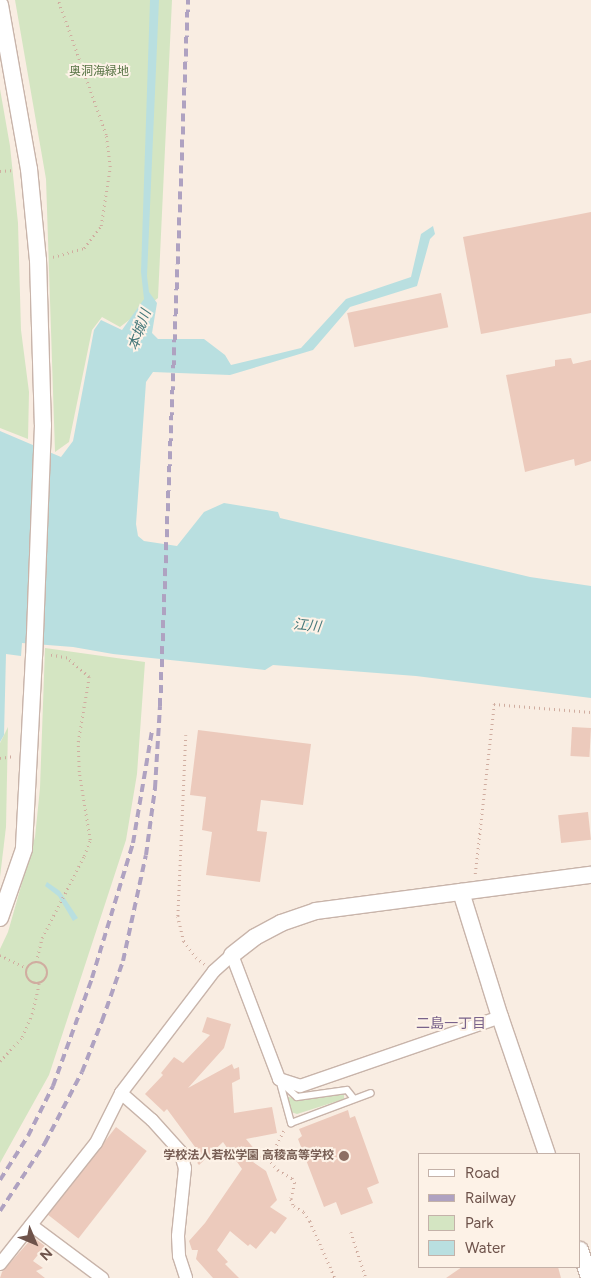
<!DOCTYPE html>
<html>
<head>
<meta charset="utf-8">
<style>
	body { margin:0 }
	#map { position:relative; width:591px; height:1278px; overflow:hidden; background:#f9ede2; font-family:Figtree,"Noto Sans JP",sans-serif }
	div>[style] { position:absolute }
	.green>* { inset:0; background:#d4e5c2 }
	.water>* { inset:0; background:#b9dfe0 }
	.building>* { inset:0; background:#eccabc; transform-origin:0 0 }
	.path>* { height:2.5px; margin-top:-1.25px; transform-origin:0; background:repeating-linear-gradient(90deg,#d0ada0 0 1px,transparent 0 5px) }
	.path>.ring { margin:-1.25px; padding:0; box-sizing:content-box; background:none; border:2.5px solid #d0ada0; border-radius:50% }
	.roads { filter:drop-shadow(1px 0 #c8b4aa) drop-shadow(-1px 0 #c8b4aa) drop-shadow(0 1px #c8b4aa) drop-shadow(0 -1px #c8b4aa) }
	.service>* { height:6px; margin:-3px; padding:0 3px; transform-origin:3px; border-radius:3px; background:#fff }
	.minor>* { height:12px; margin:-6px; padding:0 6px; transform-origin:6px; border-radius:6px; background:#fff }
	.tertiary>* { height:16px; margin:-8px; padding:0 8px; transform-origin:8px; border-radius:8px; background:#fff }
	.rail>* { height:4px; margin-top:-2px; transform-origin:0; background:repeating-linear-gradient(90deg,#afa2c1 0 8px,transparent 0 13px) }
	.dots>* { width:14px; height:14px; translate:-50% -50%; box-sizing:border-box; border:2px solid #fdf2e7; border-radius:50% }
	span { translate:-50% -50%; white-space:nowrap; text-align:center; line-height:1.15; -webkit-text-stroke:4px #fdf2e7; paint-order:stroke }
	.park-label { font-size:12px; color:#577344 }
	.education-label { font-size:12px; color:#785e54; font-weight:700 }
	.right { translate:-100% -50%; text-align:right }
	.water-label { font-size:14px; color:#447779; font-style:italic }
	.neighbourhood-label { font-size:14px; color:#79638b }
	.legend { position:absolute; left:418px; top:1153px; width:162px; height:115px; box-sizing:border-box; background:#fdf2e7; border:1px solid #c4b2a9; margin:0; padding:6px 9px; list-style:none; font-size:15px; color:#6e534b }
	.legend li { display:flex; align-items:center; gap:10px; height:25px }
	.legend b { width:25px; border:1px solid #c4b2a9 }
	.north { position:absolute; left:10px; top:1218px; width:50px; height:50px; -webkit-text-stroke:4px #fdf2e7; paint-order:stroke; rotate:135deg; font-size:14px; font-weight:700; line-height:20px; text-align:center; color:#6e534b }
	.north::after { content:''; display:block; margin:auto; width:18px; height:22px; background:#6e534b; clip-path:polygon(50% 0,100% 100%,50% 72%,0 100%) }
</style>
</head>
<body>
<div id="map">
	<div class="green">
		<div style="clip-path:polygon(15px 0,172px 0,158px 298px,120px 327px,102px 317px,92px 330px,69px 442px,55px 452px,46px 179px)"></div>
		<div style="clip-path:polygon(0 89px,10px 146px,18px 223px,21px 330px,29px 392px,28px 439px,0 428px)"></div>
		<div style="clip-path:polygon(45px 648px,145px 662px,137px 774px,126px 840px,49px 1075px,0 1163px,0 949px,8px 932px,35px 837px,40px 788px)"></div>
		<div style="clip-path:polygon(8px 727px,6px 827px,0 877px,0 743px)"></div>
		<div style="clip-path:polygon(344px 1094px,344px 1099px,297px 1114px,291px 1112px,286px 1098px,289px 1097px,297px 1100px)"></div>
	</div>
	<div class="water">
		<div style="clip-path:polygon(150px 0,159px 0,147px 276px,149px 292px,157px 303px,152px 333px,158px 339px,204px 339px,225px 355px,231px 365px,301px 348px,346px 299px,411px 277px,421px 234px,433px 226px,435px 234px,430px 239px,417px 286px,350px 307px,313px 350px,230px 375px,153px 372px,146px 382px,136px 524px,138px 536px,144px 541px,177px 546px,204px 512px,224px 503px,278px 512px,280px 518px,530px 577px,591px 586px,591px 698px,416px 676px,273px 665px,265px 670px,113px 654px,73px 647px,22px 643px,21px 656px,6px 654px,4px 735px,0 742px,0 431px,61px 457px,73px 441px,94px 330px,101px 320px,122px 330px,144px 299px,141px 272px)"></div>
		<div style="clip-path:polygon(47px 882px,60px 891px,78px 918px,73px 921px,58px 896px,45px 886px)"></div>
	</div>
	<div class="building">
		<div style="clip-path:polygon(591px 212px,591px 313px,481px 334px,463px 237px)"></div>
		<div style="left:441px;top:293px;width:35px;height:96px;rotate:78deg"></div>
		<div style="clip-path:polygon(571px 358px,573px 364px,591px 360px,591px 461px,575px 466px,574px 459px,525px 472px,506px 375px,555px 366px,555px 360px)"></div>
		<div style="left:572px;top:727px;width:19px;height:29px;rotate:3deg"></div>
		<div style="clip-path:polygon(198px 730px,311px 744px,303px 805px,261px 800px,257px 831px,267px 832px,260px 882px,206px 875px,212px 832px,202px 830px,206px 797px,190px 795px)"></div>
		<div style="left:588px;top:812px;width:28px;height:30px;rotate:84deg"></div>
		<div style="clip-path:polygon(207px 1017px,231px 1024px,224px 1048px,188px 1088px,232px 1064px,234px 1069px,239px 1067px,240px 1079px,232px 1083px,234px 1113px,272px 1107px,277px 1133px,246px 1139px,261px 1157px,253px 1162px,266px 1171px,277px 1200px,270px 1207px,287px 1218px,275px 1234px,271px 1231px,256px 1249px,250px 1244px,248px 1246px,230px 1231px,217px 1250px,228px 1262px,225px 1264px,239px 1278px,213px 1278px,196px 1259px,198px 1250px,192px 1250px,189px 1241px,205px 1223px,242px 1169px,223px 1142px,199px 1165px,189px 1153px,195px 1147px,167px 1109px,164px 1112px,145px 1094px,163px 1075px,161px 1073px,174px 1057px,183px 1063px,210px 1035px,202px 1032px)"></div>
		<div style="clip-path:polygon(348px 1110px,350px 1118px,355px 1116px,379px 1183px,367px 1188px,373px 1203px,341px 1215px,336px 1202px,324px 1207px,298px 1139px,302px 1136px,299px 1129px)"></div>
		<div style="left:116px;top:1127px;width:39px;height:111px;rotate:38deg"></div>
		<div style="clip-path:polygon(33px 1237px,45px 1246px,33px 1261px,43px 1268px,36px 1271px,45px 1278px,0 1278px,2px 1272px)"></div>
		<div style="clip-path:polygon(462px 1267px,558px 1267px,561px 1278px,446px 1278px)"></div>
	</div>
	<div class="path">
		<div style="left:0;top:171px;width:15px;rotate:-4deg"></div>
		<div style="left:53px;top:257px;width:32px;rotate:-16deg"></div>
		<div style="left:84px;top:248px;width:28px;rotate:-52deg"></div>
		<div style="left:101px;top:226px;width:60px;rotate:-81.3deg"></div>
		<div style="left:110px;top:167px;width:32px;rotate:-97deg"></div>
		<div style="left:106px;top:135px;width:143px;rotate:-109.6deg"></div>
		<div style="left:186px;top:735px;width:181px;rotate:92.5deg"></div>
		<div style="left:178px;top:916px;width:26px;rotate:77deg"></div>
		<div style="left:184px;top:941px;width:20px;rotate:53deg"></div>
		<div style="left:196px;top:957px;width:11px;rotate:38deg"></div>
		<div style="left:0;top:758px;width:14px;rotate:-8deg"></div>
		<div style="left:475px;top:874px;width:171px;rotate:-83.6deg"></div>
		<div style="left:494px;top:704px;width:97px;rotate:4.7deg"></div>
		<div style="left:0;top:955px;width:30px;rotate:26deg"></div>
		<div class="ring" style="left:26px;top:962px;width:19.5px;height:19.5px"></div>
		<div style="left:36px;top:962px;width:25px;rotate:-76deg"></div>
		<div style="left:42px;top:938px;width:92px;rotate:-62.9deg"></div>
		<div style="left:84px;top:856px;width:17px;rotate:-69deg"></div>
		<div style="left:90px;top:840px;width:69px;rotate:-99.2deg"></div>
		<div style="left:79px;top:772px;width:30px;rotate:-92deg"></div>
		<div style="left:78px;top:742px;width:66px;rotate:-80.4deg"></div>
		<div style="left:89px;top:677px;width:29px;rotate:-139deg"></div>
		<div style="left:67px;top:658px;width:17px;rotate:-170deg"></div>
		<div style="left:0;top:1061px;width:33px;rotate:-47deg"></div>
		<div style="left:22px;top:1037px;width:25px;rotate:-67deg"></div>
		<div style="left:32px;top:1014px;width:31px;rotate:-77deg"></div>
		<div style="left:284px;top:1131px;width:27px;rotate:117deg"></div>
		<div style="left:272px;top:1155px;width:7px;rotate:98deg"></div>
		<div style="left:271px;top:1162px;width:11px;rotate:49deg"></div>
		<div style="left:278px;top:1170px;width:16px;rotate:30deg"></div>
		<div style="left:292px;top:1178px;width:6px;rotate:59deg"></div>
		<div style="left:295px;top:1183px;width:16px;rotate:104deg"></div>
		<div style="left:291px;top:1199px;width:8px;rotate:67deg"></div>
		<div style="left:294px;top:1206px;width:12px;rotate:31deg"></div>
		<div style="left:304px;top:1212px;width:11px;rotate:56deg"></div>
		<div style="left:310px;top:1221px;width:62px;rotate:66.3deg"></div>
		<div style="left:351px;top:1232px;width:48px;rotate:71.9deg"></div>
	</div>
	<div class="roads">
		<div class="service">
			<div style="left:279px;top:1079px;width:46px;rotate:74.7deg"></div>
			<div style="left:291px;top:1123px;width:85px;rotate:-20.6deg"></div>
			<div style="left:283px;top:1084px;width:19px;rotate:43deg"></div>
			<div style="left:297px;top:1097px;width:50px;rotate:-8deg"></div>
			<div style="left:347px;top:1090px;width:11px;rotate:52deg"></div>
		</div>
		<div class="minor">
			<div style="left:121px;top:1093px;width:41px;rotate:41.1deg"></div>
			<div style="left:152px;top:1120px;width:42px;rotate:47.9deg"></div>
			<div style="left:180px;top:1151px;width:18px;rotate:74deg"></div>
			<div style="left:185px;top:1168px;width:68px;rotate:95.9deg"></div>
			<div style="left:178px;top:1236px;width:20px;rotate:87deg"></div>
			<div style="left:179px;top:1256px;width:23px;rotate:72deg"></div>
			<div style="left:31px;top:1225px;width:89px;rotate:36.7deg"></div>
			<div style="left:0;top:1264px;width:154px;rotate:-51.6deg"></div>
			<div style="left:96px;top:1143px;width:56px;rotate:-63.4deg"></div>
			<div style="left:121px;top:1093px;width:153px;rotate:-52.7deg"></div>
			<div style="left:214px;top:971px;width:24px;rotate:-42deg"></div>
			<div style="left:232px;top:955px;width:133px;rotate:69.2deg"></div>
			<div style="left:279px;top:1079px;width:22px;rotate:18deg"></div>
			<div style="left:300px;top:1086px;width:212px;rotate:-19deg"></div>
		</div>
		<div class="tertiary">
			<div style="left:0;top:5px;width:167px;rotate:80deg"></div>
			<div style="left:29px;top:169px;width:91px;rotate:84.4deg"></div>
			<div style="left:38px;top:260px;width:165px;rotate:88.3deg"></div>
			<div style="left:43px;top:425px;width:231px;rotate:92.2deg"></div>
			<div style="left:34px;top:656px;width:193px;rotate:93deg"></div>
			<div style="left:24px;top:849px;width:73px;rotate:109.2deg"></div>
			<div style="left:461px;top:892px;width:131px;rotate:72.7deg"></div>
			<div style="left:500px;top:1017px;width:145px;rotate:71.1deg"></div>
			<div style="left:232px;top:955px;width:29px;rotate:-38deg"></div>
			<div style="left:255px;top:937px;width:30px;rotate:-28deg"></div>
			<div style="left:281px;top:923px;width:37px;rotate:-19deg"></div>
			<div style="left:316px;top:911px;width:277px;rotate:-7.5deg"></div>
			<div style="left:580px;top:1250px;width:29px;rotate:72deg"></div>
		</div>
	</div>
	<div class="rail">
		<div style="left:0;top:1180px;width:52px;rotate:-57.5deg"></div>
		<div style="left:28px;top:1136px;width:56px;rotate:-63.4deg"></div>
		<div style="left:53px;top:1086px;width:115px;rotate:-70.1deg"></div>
		<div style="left:92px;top:978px;width:141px;rotate:-73.1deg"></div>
		<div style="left:133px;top:843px;width:114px;rotate:-80.4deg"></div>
		<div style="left:0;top:1211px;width:82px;rotate:-56.5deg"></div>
		<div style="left:45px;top:1143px;width:80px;rotate:-62.5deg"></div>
		<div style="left:82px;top:1072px;width:55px;rotate:-68.6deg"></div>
		<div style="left:102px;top:1021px;width:64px;rotate:-70.7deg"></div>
		<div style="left:123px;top:961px;width:108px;rotate:-77.8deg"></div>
		<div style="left:146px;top:855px;width:68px;rotate:-82.3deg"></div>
		<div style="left:155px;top:788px;width:82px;rotate:-86.5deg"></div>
		<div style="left:160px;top:706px;width:707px;rotate:-87.73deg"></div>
	</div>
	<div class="dots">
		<div style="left:344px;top:1156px;background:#8d6e63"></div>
	</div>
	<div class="park-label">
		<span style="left:99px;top:72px">奥洞海緑地</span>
	</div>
	<div class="education-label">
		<span class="right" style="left:334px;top:1156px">学校法人若松学園 高稜高等学校</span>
	</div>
	<div class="water-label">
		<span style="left:140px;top:330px;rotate:-70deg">本城川</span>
		<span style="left:307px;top:626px;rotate:6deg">江川</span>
	</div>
	<div class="neighbourhood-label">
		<span style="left:451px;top:1024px">二島一丁目</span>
	</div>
	<ul class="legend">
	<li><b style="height:6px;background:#fff"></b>Road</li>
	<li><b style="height:6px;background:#afa2c1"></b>Railway</li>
	<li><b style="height:14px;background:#d4e5c2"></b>Park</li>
	<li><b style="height:14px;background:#b9dfe0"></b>Water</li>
	</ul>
	<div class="north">N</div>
</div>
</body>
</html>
